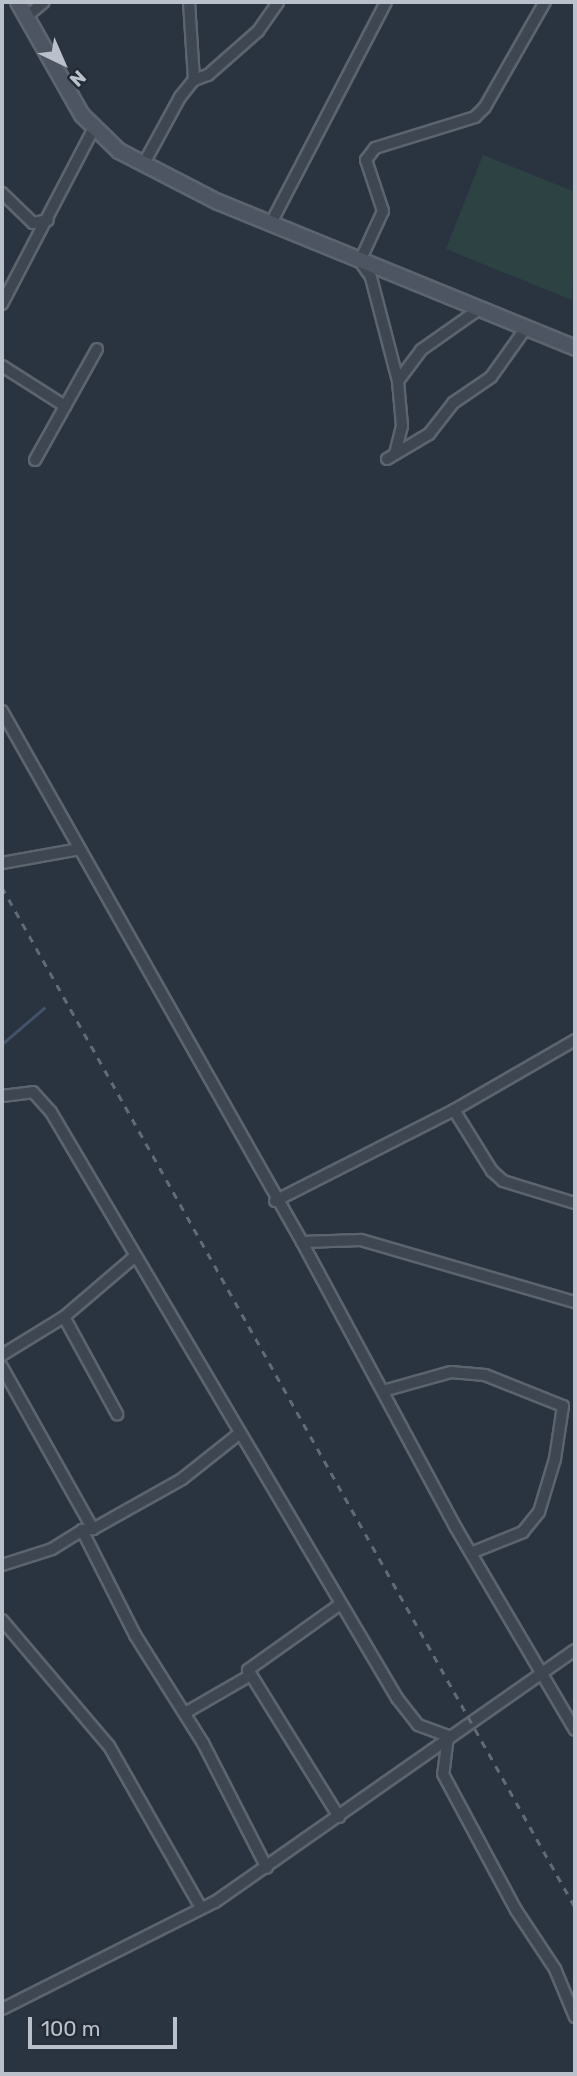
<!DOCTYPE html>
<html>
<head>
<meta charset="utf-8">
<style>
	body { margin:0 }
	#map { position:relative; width:577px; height:2076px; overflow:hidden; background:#2a3441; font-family:Rubik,sans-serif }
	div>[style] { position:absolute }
	.green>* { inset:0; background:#2d4243 }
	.stream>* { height:2.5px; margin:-1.25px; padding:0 1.25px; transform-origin:1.25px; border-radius:1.25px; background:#425268 }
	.roads { filter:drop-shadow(2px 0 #5c646e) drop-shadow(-2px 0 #5c646e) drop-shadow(0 2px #5c646e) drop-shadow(0 -2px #5c646e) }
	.street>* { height:10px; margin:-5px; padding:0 5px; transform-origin:5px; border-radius:5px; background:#3e4651 }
	.secondary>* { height:14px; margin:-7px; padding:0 7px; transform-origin:7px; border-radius:7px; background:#4d5563 }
	.rail>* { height:2.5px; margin-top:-1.25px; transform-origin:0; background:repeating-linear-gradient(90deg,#616a77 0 7px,transparent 0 14px) }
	span { translate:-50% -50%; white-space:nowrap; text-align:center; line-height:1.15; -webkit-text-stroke:5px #232b36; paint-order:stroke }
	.frame { position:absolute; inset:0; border:4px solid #bbc1cb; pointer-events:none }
	.north { position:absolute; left:28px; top:28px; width:70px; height:70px; -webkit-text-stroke:5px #232b36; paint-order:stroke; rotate:136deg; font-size:19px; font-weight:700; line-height:28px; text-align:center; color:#bbc1cb }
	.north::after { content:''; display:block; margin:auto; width:24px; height:32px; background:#bbc1cb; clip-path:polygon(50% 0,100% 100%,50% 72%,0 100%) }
	.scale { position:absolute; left:28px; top:2017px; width:149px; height:32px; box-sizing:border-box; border:4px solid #bbc1cb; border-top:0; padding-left:9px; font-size:21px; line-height:24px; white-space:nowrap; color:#bbc1cb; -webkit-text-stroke:5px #232b36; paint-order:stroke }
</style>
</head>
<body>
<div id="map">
	<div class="green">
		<div style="clip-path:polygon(483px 155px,575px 192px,572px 300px,446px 249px)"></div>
	</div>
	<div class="stream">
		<div style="left:2px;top:1044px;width:55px;rotate:-40.6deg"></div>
	</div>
	<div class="roads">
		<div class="street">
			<div style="left:189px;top:2px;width:78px;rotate:86.3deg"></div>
			<div style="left:26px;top:17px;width:23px;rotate:-40deg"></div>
			<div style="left:143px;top:165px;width:77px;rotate:-61.4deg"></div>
			<div style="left:180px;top:97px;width:22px;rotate:-51deg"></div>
			<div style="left:194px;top:80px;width:15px;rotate:-20deg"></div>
			<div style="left:208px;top:75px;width:67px;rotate:-41.3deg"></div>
			<div style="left:258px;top:31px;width:35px;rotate:-55deg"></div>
			<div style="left:2px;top:193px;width:43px;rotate:44.1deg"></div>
			<div style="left:33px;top:223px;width:15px;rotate:-11deg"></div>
			<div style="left:271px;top:223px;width:249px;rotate:-62.5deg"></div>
			<div style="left:2px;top:304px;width:196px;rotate:-62.4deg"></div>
			<div style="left:2px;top:366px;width:75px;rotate:32.4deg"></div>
			<div style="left:398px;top:381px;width:39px;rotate:-53deg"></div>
			<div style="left:421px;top:350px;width:70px;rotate:-35.1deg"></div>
			<div style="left:395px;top:454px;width:29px;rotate:-76deg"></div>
			<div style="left:402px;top:426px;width:45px;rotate:-95.1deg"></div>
			<div style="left:398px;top:381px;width:107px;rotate:-104.6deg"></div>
			<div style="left:371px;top:277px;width:19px;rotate:-125deg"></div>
			<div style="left:360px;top:261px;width:55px;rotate:-65.3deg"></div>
			<div style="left:383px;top:211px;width:54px;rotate:-108.4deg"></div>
			<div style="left:366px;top:160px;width:15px;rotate:-53deg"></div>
			<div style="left:375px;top:148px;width:105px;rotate:-17.2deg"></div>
			<div style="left:475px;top:117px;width:14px;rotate:-45deg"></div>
			<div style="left:485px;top:107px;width:121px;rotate:-60.3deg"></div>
			<div style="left:387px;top:459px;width:49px;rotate:-30.8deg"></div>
			<div style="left:429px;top:434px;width:39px;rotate:-52deg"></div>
			<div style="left:453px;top:403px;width:46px;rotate:-34.4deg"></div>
			<div style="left:491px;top:377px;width:60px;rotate:-54.5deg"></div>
			<div style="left:35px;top:460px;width:127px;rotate:-60.8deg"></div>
			<div style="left:2px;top:711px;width:610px;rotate:60.53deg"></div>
			<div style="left:302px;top:1242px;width:325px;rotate:61.7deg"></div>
			<div style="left:456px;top:1528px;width:234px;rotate:59.5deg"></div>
			<div style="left:2px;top:863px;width:79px;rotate:-10.2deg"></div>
			<div style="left:2px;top:1096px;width:31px;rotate:-7deg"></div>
			<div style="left:33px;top:1092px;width:27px;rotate:48deg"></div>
			<div style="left:51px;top:1112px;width:681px;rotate:59.44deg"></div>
			<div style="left:397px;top:1698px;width:34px;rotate:52deg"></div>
			<div style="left:418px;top:1725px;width:32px;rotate:20deg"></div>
			<div style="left:448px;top:1736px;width:38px;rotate:97deg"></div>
			<div style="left:443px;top:1774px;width:154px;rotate:61.8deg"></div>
			<div style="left:516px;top:1910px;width:71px;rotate:56.5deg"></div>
			<div style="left:555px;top:1969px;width:52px;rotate:67.4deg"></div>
			<div style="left:454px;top:1110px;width:72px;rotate:58.1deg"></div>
			<div style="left:492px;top:1171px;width:15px;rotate:42deg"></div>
			<div style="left:503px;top:1181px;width:75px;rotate:17deg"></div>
			<div style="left:275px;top:1201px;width:201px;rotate:-26.9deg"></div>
			<div style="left:454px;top:1110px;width:140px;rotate:-30deg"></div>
			<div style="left:302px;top:1242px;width:59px;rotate:-1.9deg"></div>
			<div style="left:361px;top:1240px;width:223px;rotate:16.2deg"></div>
			<div style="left:64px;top:1317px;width:111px;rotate:61.3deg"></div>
			<div style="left:2px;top:1355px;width:73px;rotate:-31.5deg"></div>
			<div style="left:64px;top:1317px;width:91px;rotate:-40.5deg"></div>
			<div style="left:2px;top:1367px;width:186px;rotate:60.7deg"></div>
			<div style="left:383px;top:1391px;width:71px;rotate:-15.6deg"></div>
			<div style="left:451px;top:1372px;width:34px;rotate:5deg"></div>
			<div style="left:485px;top:1375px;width:84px;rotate:21.7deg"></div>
			<div style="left:563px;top:1406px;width:54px;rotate:98.6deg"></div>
			<div style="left:555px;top:1459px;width:55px;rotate:106.8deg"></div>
			<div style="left:539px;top:1512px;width:26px;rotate:129deg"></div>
			<div style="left:523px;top:1532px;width:56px;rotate:158deg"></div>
			<div style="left:82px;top:1530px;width:118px;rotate:63.2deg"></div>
			<div style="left:135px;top:1635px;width:128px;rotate:57.8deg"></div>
			<div style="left:203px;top:1743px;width:140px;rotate:62.9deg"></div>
			<div style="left:2px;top:1565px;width:52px;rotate:-17.7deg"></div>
			<div style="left:52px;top:1549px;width:36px;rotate:-32deg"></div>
			<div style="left:82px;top:1530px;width:11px;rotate:-5deg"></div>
			<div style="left:93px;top:1529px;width:102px;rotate:-29.3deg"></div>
			<div style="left:182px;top:1479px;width:74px;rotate:-38.4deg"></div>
			<div style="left:339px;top:1605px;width:112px;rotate:144.5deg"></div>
			<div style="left:248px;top:1670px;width:173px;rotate:58.2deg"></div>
			<div style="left:2px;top:1620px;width:165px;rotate:49.7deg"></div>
			<div style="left:109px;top:1746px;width:186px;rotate:60.4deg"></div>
			<div style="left:185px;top:1713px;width:74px;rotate:-30deg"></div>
			<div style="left:2px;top:2009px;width:238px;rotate:-26.7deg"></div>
			<div style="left:215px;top:1902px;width:439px;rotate:-35deg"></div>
		</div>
		<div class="secondary">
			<div style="left:18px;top:2px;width:130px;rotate:60.5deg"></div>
			<div style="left:82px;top:115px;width:52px;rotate:44.2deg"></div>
			<div style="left:119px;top:151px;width:111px;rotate:27.3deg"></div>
			<div style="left:218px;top:202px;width:386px;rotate:22.2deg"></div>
		</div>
	</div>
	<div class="rail">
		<div style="left:2px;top:887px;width:1170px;rotate:60.67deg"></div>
	</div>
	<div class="frame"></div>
	<div class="north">N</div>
	<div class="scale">100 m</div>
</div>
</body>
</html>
